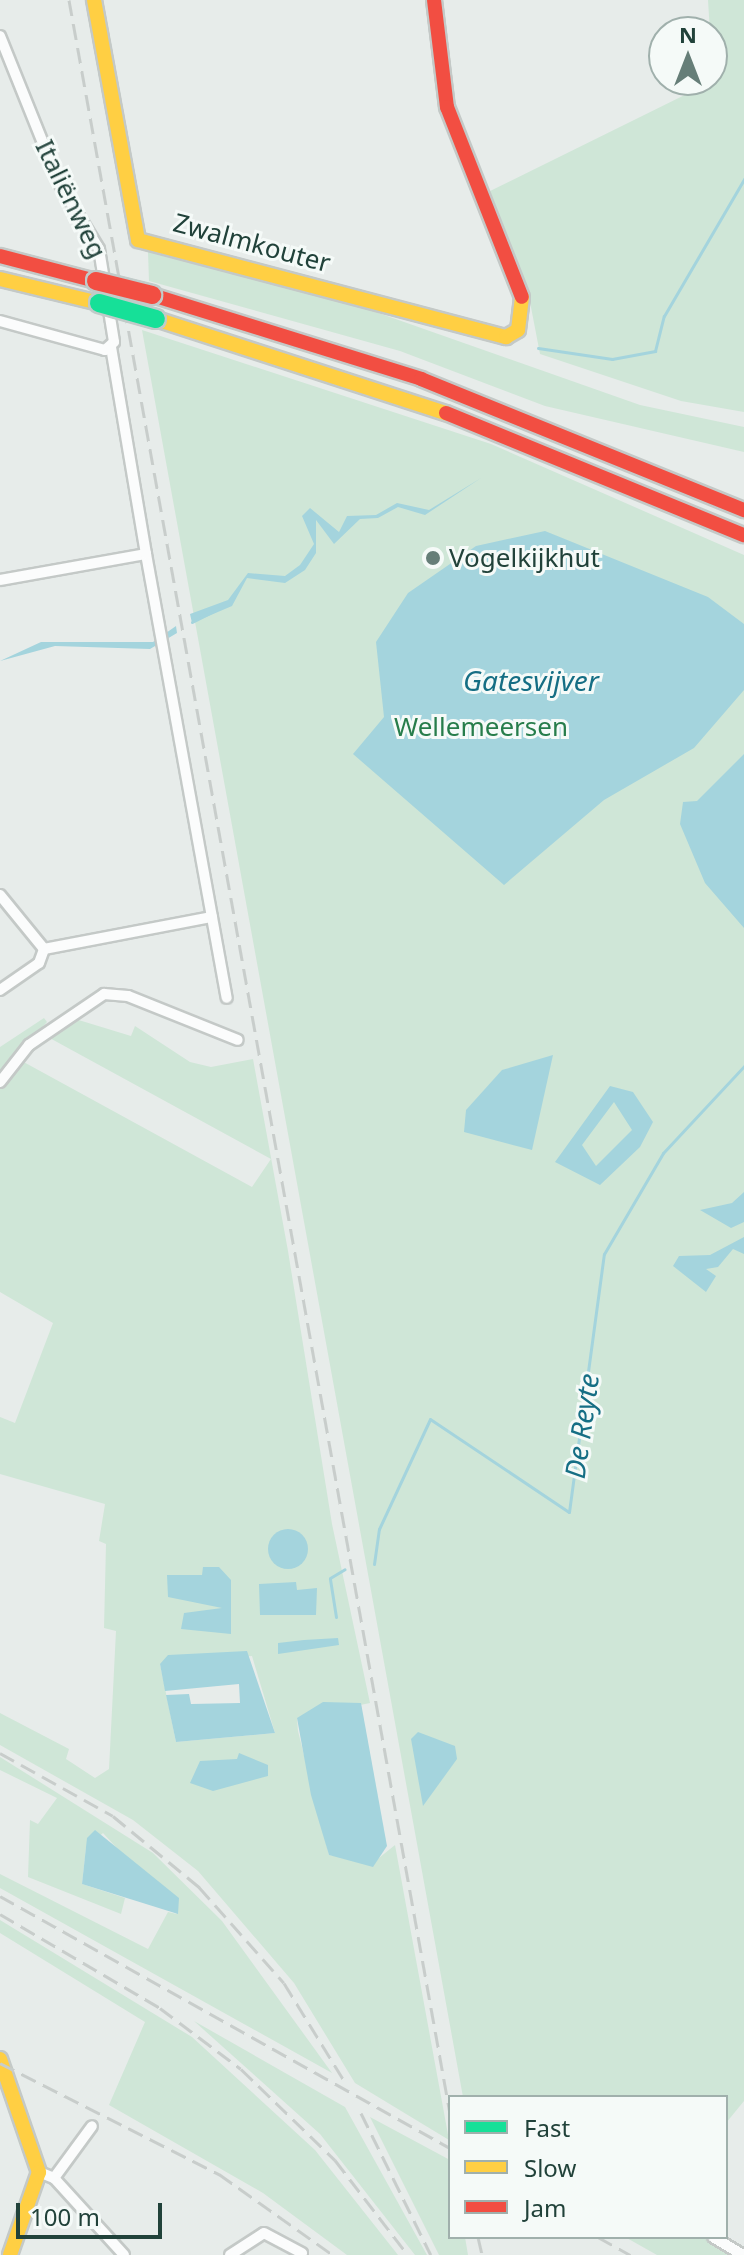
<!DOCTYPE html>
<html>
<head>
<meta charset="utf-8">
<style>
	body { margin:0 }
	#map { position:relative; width:744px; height:2255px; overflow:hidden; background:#e7ecea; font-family:"Noto Sans",sans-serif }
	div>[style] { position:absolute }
	.green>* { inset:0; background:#cfe6d7 }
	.water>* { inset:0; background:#a4d4dd }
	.round { border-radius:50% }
	.stream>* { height:3px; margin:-1.5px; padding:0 1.5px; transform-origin:1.5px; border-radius:1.5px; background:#a4d4dd }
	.roads { filter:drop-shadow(2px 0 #c4c9c7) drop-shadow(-2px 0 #c4c9c7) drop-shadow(0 2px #c4c9c7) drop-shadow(0 -2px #c4c9c7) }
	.street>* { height:10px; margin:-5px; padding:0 5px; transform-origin:5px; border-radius:5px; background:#fbfcfc }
	.slow>* { height:14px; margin:-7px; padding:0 7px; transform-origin:7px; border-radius:7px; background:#ffcf43 }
	.jam>* { height:14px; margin:-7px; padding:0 7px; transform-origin:7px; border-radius:7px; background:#f24e42 }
	.rail>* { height:3px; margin-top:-1.5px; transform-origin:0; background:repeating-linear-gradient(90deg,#c8cdcb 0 16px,transparent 0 24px) }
	.bridges { filter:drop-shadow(2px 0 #c1cbc9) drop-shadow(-2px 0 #c1cbc9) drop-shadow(0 2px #c1cbc9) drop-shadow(0 -2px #c1cbc9) }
	.fast-bridge>* { height:18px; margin:-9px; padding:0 9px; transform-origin:9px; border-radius:9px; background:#16e098 }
	.jam-bridge>* { height:18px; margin:-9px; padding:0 9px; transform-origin:9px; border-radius:9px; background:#f24e42 }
	.dots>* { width:22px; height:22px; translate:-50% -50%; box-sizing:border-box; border:4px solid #f5faf8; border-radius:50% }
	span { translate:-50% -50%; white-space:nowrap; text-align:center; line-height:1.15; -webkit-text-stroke:6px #f5faf8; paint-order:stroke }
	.street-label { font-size:26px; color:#21423a }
	.poi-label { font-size:26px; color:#21423a }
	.left { translate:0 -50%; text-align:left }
	.park-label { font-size:26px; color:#277d4b }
	.water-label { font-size:28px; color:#156e84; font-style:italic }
	.legend { position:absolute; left:448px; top:2095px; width:280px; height:144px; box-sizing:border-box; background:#f5faf8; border:2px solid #a0b0ac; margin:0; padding:10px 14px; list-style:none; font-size:24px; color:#21423a }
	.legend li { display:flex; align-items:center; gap:16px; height:40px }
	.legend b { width:40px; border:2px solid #a0b0ac }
	.north { position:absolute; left:648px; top:16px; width:80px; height:80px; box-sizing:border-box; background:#f5faf8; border:2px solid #a0b0ac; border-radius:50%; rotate:0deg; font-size:22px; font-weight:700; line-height:32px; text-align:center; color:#21423a }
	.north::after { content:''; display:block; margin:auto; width:28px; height:36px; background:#667e78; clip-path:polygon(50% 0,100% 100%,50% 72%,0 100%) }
	.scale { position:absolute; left:16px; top:2203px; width:146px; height:36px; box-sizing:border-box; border:4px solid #21423a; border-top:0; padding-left:10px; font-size:24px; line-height:28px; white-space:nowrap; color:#21423a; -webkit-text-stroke:6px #f5faf8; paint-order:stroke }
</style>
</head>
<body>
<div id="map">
	<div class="green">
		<div style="clip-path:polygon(708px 0,744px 0,744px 412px,681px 401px,540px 354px,530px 302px,488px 192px,713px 81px)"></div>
		<div style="clip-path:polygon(148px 252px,370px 310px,640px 405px,744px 427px,744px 452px,545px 406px,400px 351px,149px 281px)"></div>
		<div style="clip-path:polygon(142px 330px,491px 444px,744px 555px,744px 2101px,726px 2123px,726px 2097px,463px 2097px)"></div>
		<div style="clip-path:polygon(44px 1018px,47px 1022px,0 1074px,0 1047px)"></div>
		<div style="clip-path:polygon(evenodd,72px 1018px,131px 1036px,135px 1026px,190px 1062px,211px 1067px,253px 1059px,288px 1251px,332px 1524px,370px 1703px,297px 1718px,298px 1731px,329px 1855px,374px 1862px,395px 1845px,449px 2140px,355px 2083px,294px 1983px,198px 1871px,133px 1820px,0 1745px,0 1713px,69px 1749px,66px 1759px,95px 1778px,109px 1769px,116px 1631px,104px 1628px,106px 1544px,99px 1541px,105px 1504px,0 1474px,0 1417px,15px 1423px,53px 1323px,0 1292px,0 1087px,20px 1060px,252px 1187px,271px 1159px,46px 1036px,72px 1018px,252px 1656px,275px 1733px,176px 1742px,160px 1664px,252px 1656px)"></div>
		<div style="clip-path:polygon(0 1757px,153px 1853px,222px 1921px,332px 2073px,0 1888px,0 1874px,148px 1949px,168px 1912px,177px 1914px,103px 1833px,86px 1848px,82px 1884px,125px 1898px,121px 1914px,28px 1877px,30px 1820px,38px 1824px,57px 1798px,0 1770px)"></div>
		<div style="clip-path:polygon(0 1920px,192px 2037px,315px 2150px,398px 2255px,347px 2255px,263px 2193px,109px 2105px,145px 2022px,0 1933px)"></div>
		<div style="clip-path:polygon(194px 2021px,345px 2107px,427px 2255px,415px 2255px,320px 2134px)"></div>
		<div style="clip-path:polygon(370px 2117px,450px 2160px,450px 2237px,465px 2237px,468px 2255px,439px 2255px)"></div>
		<div style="clip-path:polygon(625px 2237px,702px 2237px,732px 2255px,657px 2255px)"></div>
	</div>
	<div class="water">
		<div style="clip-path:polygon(481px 478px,425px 515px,398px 507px,378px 518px,360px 519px,334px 544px,316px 520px,316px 553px,305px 570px,285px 583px,247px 578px,232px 606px,192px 623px,190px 614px,228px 600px,248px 573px,285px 576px,300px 565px,314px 544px,302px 516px,310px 508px,339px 532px,347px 516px,376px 515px,397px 503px,429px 510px)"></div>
		<div style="clip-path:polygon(545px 531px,708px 597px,744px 624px,744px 690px,694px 748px,604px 800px,504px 885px,353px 754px,384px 717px,376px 642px,408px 593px,476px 546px)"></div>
		<div style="clip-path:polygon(176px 626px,177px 633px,150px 649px,55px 646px,0 661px,41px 642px,153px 642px)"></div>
		<div style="clip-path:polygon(744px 754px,744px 928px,705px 883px,680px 824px,683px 802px,697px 801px)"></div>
		<div style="clip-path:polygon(553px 1055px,532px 1150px,464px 1132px,466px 1110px,502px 1070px)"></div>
		<div style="clip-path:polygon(evenodd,610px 1086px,633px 1092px,653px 1122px,640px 1147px,600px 1185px,555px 1162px,610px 1086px,614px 1102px,632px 1130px,596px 1166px,582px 1145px,614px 1102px)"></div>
		<div style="clip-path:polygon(744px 1192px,744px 1222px,731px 1228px,700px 1210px,732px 1203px)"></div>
		<div style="clip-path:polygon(744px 1237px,744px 1254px,733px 1249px,718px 1267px,706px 1269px,716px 1276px,706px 1292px,673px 1266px,679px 1256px,710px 1255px)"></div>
		<div class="round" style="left:268px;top:1529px;width:40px;height:40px"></div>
		<div style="clip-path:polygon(203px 1567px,219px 1567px,231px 1580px,231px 1634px,181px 1629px,184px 1613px,222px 1608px,168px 1597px,167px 1575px,202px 1575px)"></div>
		<div style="clip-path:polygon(296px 1582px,297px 1590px,317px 1588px,316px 1615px,260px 1615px,259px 1584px)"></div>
		<div style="clip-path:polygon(304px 1640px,338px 1638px,339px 1645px,278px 1654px,278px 1643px)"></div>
		<div style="clip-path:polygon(247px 1651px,275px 1733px,176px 1742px,166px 1695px,189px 1694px,191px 1704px,240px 1703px,239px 1684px,165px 1691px,160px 1664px,168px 1655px)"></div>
		<div style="clip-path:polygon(323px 1702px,361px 1703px,387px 1846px,373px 1867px,329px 1855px,311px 1795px,297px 1718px)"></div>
		<div style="clip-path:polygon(418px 1732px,455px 1746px,457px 1759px,423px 1806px,411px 1739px)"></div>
		<div style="clip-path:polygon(239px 1753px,268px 1765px,268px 1776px,213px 1791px,190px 1783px,200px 1761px,237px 1759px)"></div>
		<div style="clip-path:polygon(95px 1830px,179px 1898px,178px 1914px,82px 1884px,87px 1838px)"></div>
	</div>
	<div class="stream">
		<div style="left:538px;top:348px;width:75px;rotate:8.5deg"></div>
		<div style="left:612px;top:359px;width:44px;rotate:-10.5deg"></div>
		<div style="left:655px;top:351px;width:36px;rotate:-76deg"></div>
		<div style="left:664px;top:316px;width:159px;rotate:-59.7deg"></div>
		<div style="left:192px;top:622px;width:30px;rotate:-27deg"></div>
		<div style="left:374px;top:1564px;width:35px;rotate:-82deg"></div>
		<div style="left:379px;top:1529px;width:121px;rotate:-65.1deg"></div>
		<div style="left:430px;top:1419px;width:167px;rotate:33.8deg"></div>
		<div style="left:569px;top:1512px;width:260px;rotate:-82.3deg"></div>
		<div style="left:604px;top:1254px;width:117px;rotate:-59.7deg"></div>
		<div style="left:663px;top:1153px;width:119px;rotate:-47deg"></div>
		<div style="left:336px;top:1617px;width:39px;rotate:-99deg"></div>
		<div style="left:330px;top:1578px;width:17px;rotate:-31deg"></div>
	</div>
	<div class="roads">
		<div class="street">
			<div style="left:0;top:36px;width:158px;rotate:68.1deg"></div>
			<div style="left:59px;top:183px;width:77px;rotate:58.8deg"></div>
			<div style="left:99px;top:249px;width:94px;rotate:80.8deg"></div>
			<div style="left:114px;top:342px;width:12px;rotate:138deg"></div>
			<div style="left:105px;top:350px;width:109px;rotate:-164.6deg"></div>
			<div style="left:146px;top:554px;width:451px;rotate:79.7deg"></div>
			<div style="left:0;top:580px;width:148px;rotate:-10.1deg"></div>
			<div style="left:146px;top:554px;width:210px;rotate:-99.6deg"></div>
			<div style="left:0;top:895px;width:70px;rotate:50.8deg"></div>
			<div style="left:44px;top:949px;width:171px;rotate:-10.8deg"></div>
			<div style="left:0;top:990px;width:47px;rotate:-34.7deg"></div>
			<div style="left:39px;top:963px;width:15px;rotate:-70deg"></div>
			<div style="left:0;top:1082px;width:47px;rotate:-51.9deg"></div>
			<div style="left:29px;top:1045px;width:91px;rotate:-34.2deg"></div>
			<div style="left:104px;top:994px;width:24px;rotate:5deg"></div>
			<div style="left:128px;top:996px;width:118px;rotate:21.8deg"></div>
			<div style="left:39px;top:2172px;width:16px;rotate:22deg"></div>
			<div style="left:54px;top:2178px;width:104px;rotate:47.7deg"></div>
			<div style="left:54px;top:2178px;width:64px;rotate:-53.8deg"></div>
			<div style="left:713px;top:2237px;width:35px;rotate:31deg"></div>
			<div style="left:230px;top:2255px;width:40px;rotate:-32.9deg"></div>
			<div style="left:264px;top:2233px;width:43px;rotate:27.8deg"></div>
		</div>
		<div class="slow">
			<div style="left:94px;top:0;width:244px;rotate:79.6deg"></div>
			<div style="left:138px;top:240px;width:381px;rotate:14.8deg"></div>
			<div style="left:506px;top:337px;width:14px;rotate:-30deg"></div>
			<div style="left:518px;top:330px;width:33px;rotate:-83deg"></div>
			<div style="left:0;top:279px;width:102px;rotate:13.6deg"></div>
			<div style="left:156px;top:319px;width:305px;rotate:18deg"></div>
			<div style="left:0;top:2059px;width:120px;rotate:71deg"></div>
			<div style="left:39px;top:2172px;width:88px;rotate:109.3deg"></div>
		</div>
		<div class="jam">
			<div style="left:434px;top:0;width:108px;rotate:83.1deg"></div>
			<div style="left:447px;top:107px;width:204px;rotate:68.5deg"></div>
			<div style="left:0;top:256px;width:99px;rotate:14.6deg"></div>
			<div style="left:152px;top:295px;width:282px;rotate:17.3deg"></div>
			<div style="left:421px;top:379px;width:349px;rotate:22.1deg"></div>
			<div style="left:446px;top:413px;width:322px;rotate:22.3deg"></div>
		</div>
	</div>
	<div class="rail">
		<div style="left:69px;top:0;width:2147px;rotate:79.78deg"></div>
		<div style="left:0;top:1753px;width:129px;rotate:29.1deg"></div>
		<div style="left:113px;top:1816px;width:112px;rotate:39.5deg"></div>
		<div style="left:199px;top:1887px;width:128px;rotate:48.5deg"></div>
		<div style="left:284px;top:1983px;width:116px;rotate:58.4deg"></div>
		<div style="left:0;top:1896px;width:516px;rotate:29.25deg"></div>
		<div style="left:0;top:1914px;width:186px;rotate:30.4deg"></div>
		<div style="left:160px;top:2008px;width:101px;rotate:37deg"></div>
		<div style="left:241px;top:2069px;width:131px;rotate:44.1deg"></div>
		<div style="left:335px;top:2160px;width:120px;rotate:52.5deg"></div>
		<div style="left:0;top:2063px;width:246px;rotate:26.9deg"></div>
		<div style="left:219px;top:2174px;width:140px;rotate:35.4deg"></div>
		<div style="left:361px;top:2113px;width:158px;rotate:63.8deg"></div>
		<div style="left:478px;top:2237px;width:18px;rotate:77deg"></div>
		<div style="left:598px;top:2237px;width:37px;rotate:29deg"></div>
	</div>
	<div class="bridges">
		<div class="fast-bridge">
			<div style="left:99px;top:303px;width:59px;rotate:15.7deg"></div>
		</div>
		<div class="jam-bridge">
			<div style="left:96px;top:281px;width:58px;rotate:14deg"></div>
		</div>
	</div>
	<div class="dots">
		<div style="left:433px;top:558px;background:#667e78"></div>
	</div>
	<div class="street-label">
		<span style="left:71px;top:199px;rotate:64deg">Italiënweg</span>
		<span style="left:252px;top:243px;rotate:15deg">Zwalmkouter</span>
	</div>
	<div class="poi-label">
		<span class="left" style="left:449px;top:558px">Vogelkijkhut</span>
	</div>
	<div class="park-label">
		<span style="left:481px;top:727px">Wellemeersen</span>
	</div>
	<div class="water-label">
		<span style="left:531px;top:680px">Gatesvijver</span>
		<span style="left:581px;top:1426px;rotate:-82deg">De Reyte</span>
	</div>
	<ul class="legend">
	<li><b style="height:10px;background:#16e098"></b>Fast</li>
	<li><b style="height:10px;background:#ffcf43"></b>Slow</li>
	<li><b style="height:10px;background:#f24e42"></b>Jam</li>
	</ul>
	<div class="north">N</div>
	<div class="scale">100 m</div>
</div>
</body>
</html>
